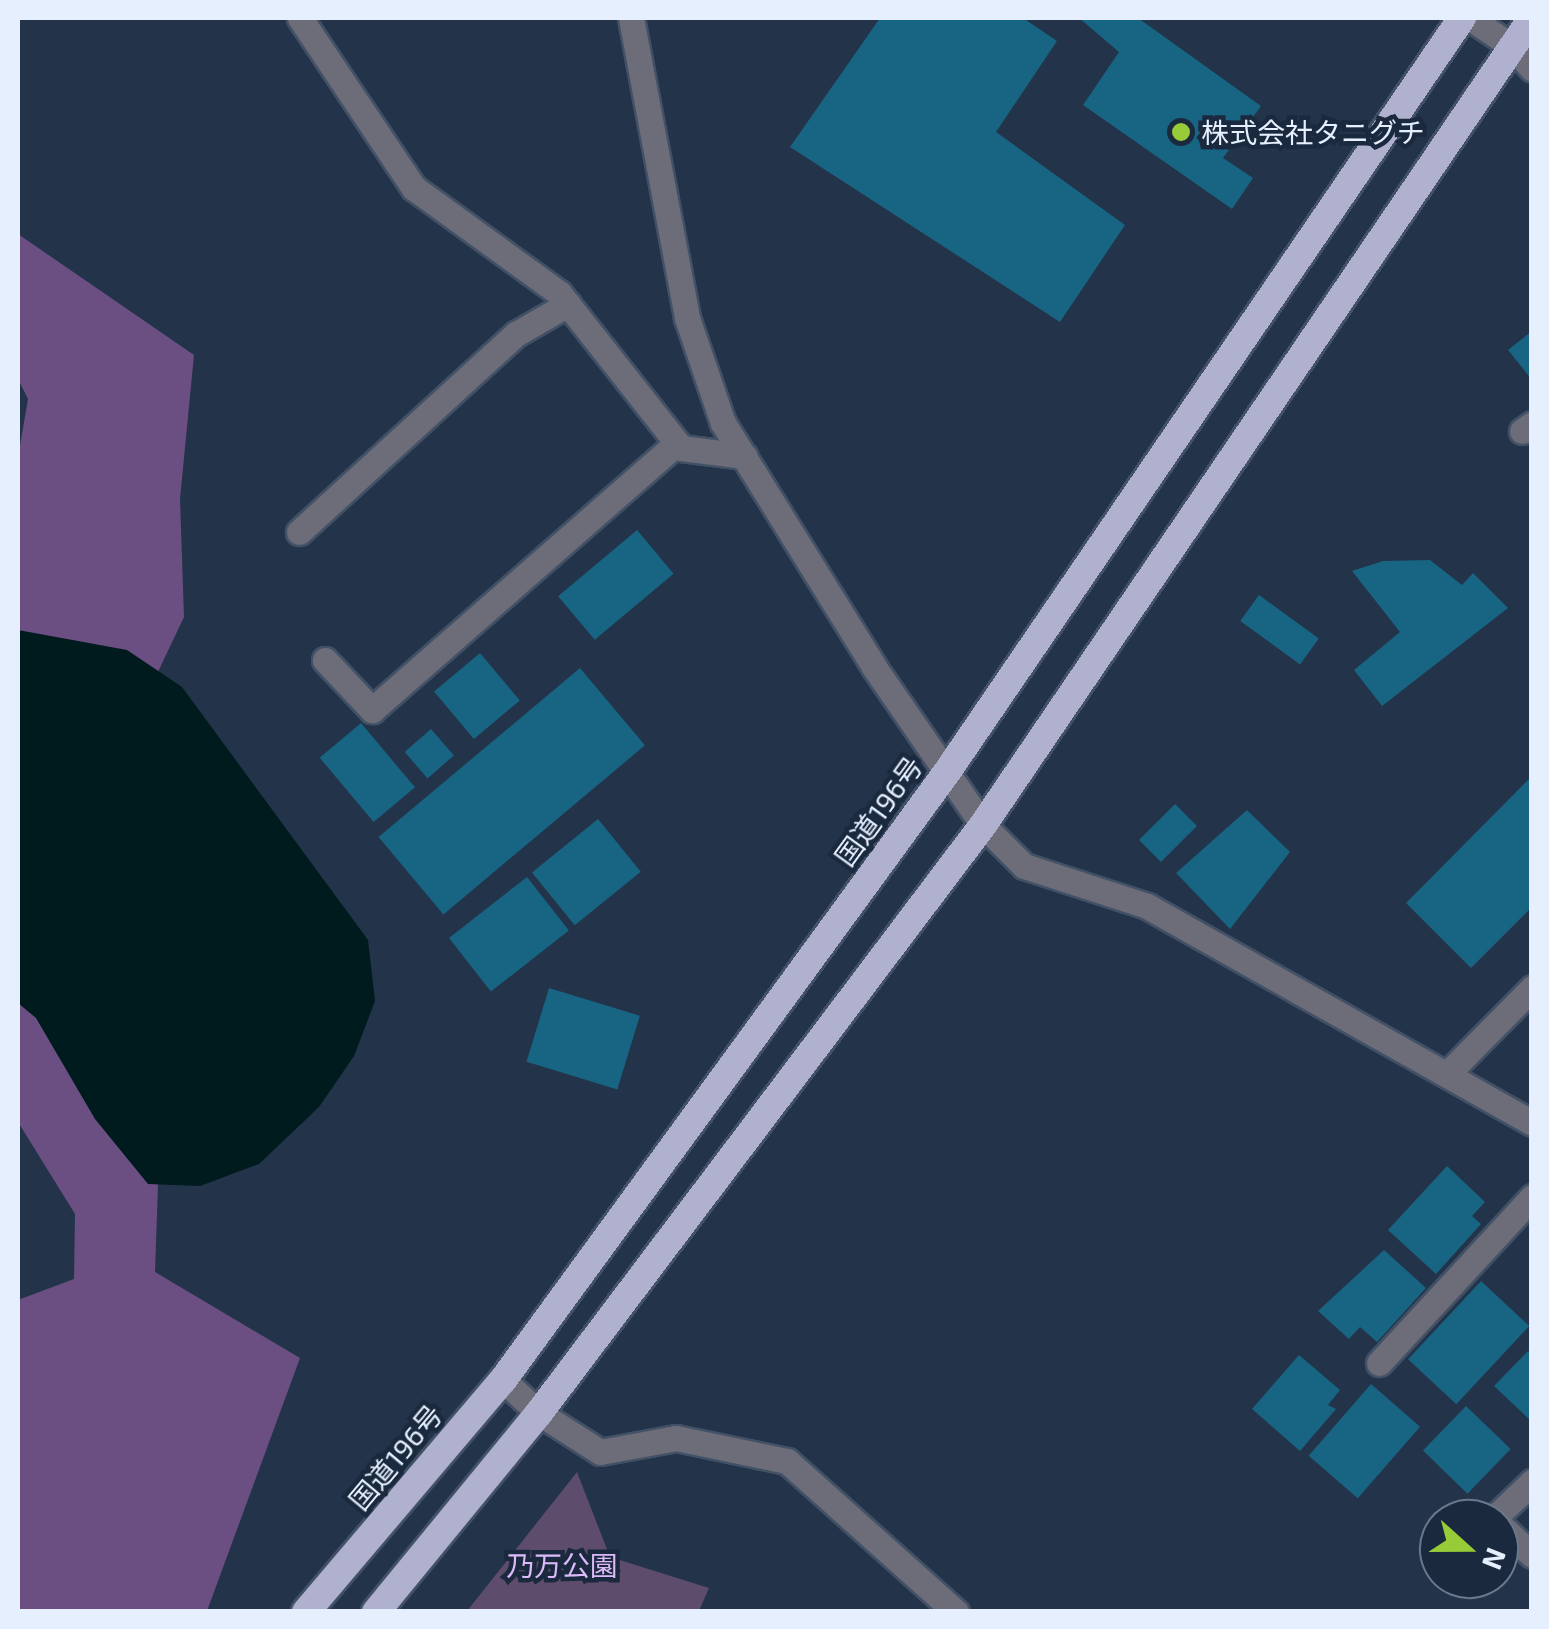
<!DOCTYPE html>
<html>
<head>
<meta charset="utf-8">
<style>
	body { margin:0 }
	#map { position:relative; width:1549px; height:1629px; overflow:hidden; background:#233349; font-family:"Exo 2","Noto Sans JP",sans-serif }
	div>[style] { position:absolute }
	.green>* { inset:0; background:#5d4c6b }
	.forest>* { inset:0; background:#6b4f82 }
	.water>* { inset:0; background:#001b1e }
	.building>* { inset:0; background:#186483; transform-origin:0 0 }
	.roads { filter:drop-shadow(2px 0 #425166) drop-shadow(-2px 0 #425166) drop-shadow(0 2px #425166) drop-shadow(0 -2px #425166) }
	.minor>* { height:25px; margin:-12.5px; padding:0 12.5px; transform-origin:12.5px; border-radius:12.5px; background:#6c6d79 }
	.trunk>* { height:28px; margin:-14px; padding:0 14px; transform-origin:14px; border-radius:14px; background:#b0b1ce }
	.dots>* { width:28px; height:28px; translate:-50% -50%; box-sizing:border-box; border:5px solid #1a293e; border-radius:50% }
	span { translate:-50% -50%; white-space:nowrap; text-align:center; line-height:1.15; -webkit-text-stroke:9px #1a293e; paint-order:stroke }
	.poi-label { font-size:28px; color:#e5effe }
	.left { translate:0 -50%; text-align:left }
	.street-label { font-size:28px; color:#e5effe }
	.park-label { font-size:28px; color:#dcbaf9 }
	.frame { position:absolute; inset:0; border:20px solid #e5effe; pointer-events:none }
	.north { position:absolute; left:1419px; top:1499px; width:100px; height:100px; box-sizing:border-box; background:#1a293e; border:2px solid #6b788b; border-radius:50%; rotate:111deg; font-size:28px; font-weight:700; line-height:40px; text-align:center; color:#e5effe }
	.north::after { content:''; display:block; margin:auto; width:35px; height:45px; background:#97cb38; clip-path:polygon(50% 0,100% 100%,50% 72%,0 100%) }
</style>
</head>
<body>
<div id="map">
	<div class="green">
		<div style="clip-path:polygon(577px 1472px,610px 1557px,709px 1588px,699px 1611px,467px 1611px)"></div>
	</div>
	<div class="forest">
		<div style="clip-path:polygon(18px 234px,194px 355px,180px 499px,184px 617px,119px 754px,161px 1097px,155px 1272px,300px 1358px,207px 1611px,18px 1611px,18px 1300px,74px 1279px,75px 1214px,18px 1122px,18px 457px,28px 399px,18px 379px)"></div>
	</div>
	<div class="water">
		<div style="clip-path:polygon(18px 630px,127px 650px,182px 687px,368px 940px,375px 1001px,354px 1056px,319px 1107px,259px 1164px,200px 1186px,148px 1184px,95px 1119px,36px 1018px,18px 1003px)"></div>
	</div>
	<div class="building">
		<div style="clip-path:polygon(880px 18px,1023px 18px,1057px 41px,996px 132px,1125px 225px,1060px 322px,790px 147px)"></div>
		<div style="clip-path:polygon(1079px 18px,1138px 18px,1261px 106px,1223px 158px,1253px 178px,1232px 209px,1083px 105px,1119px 52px)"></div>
		<div style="clip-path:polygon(1532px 331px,1532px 380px,1508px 350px)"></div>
		<div style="left:637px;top:530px;width:57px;height:103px;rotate:50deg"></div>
		<div style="clip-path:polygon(1430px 560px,1462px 585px,1473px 573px,1508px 608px,1382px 706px,1354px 670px,1400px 632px,1352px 571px,1383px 561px)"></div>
		<div style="left:1259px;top:595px;width:74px;height:32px;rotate:36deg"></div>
		<div style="left:480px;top:653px;width:62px;height:60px;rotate:50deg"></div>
		<div style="left:580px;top:668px;width:101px;height:263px;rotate:50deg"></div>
		<div style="left:361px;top:723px;width:84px;height:54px;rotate:50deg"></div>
		<div style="left:431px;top:729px;width:35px;height:35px;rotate:49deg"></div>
		<div style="clip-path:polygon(1532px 776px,1532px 907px,1471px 968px,1406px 903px)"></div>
		<div style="left:1175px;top:804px;width:31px;height:51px;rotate:45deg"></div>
		<div style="clip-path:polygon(1247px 810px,1290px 852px,1230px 929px,1176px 873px)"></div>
		<div style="left:598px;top:819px;width:68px;height:85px;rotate:51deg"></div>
		<div style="left:527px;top:877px;width:68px;height:99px;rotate:52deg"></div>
		<div style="left:549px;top:988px;width:95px;height:77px;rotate:17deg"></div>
		<div style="clip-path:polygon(1447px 1166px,1485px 1202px,1472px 1216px,1481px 1224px,1436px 1274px,1388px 1230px)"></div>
		<div style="clip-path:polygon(1384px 1250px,1426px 1288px,1377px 1342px,1360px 1327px,1349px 1339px,1318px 1311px)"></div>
		<div style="left:1481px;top:1281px;width:66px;height:107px;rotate:43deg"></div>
		<div style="clip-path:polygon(1528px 1351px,1532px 1355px,1532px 1422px,1494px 1386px)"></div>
		<div style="clip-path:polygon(1299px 1355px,1340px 1390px,1328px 1405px,1336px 1409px,1300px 1451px,1252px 1409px)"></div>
		<div style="left:1371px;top:1384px;width:65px;height:95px;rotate:41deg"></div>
		<div style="left:1466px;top:1406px;width:62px;height:62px;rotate:44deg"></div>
	</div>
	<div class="roads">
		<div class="minor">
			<div style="left:300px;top:18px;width:205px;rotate:56.2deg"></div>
			<div style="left:414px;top:188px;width:179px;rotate:35.9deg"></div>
			<div style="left:559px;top:293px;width:197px;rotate:51.8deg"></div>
			<div style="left:681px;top:448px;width:64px;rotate:7.2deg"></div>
			<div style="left:631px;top:18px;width:305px;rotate:79.4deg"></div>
			<div style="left:687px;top:318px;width:111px;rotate:71.1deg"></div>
			<div style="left:723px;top:423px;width:287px;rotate:58.2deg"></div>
			<div style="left:874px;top:667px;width:192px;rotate:55.4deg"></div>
			<div style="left:983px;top:825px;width:58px;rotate:45deg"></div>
			<div style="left:1024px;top:866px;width:129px;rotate:18deg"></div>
			<div style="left:1147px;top:906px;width:442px;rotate:29.4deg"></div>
			<div style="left:1470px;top:18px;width:52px;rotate:34deg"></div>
			<div style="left:1513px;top:47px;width:29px;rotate:49deg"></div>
			<div style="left:1522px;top:431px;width:12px;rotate:-35deg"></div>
			<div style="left:299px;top:532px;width:294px;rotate:-42.4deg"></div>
			<div style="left:516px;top:334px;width:60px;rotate:-30deg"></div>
			<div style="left:325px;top:660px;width:69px;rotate:46.8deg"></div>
			<div style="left:372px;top:710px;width:405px;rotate:-41.2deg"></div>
			<div style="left:1448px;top:1073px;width:120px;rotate:-45.3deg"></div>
			<div style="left:1379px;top:1363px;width:226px;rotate:-47.3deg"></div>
			<div style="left:503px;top:1380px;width:49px;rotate:42.5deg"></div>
			<div style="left:539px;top:1413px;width:72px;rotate:32.6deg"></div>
			<div style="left:600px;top:1452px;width:77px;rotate:-10.4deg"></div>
			<div style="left:676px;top:1438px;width:113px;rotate:11.7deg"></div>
			<div style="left:787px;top:1461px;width:227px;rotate:41.8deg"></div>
			<div style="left:1493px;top:1519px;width:54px;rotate:-43.5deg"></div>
			<div style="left:1499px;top:1524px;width:45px;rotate:43.2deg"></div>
		</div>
		<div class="trunk">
			<div style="left:306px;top:1612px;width:304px;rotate:-49.7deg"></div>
			<div style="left:503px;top:1380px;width:753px;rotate:-53.86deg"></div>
			<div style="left:947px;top:772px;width:913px;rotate:-55.67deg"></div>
			<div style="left:376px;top:1612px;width:257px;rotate:-50.7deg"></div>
			<div style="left:539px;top:1413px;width:737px;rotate:-52.94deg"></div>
			<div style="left:983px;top:825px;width:976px;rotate:-55.77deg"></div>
		</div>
	</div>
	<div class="dots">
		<div style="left:1181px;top:132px;background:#97cb38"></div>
	</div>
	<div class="poi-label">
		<span class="left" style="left:1201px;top:132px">株式会社タニグチ</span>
	</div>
	<div class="street-label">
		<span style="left:878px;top:811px;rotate:-54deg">国道196号</span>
		<span style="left:395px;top:1457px;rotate:-50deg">国道196号</span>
	</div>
	<div class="park-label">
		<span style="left:562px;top:1565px">乃万公園</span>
	</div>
	<div class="frame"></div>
	<div class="north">N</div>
</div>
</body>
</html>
